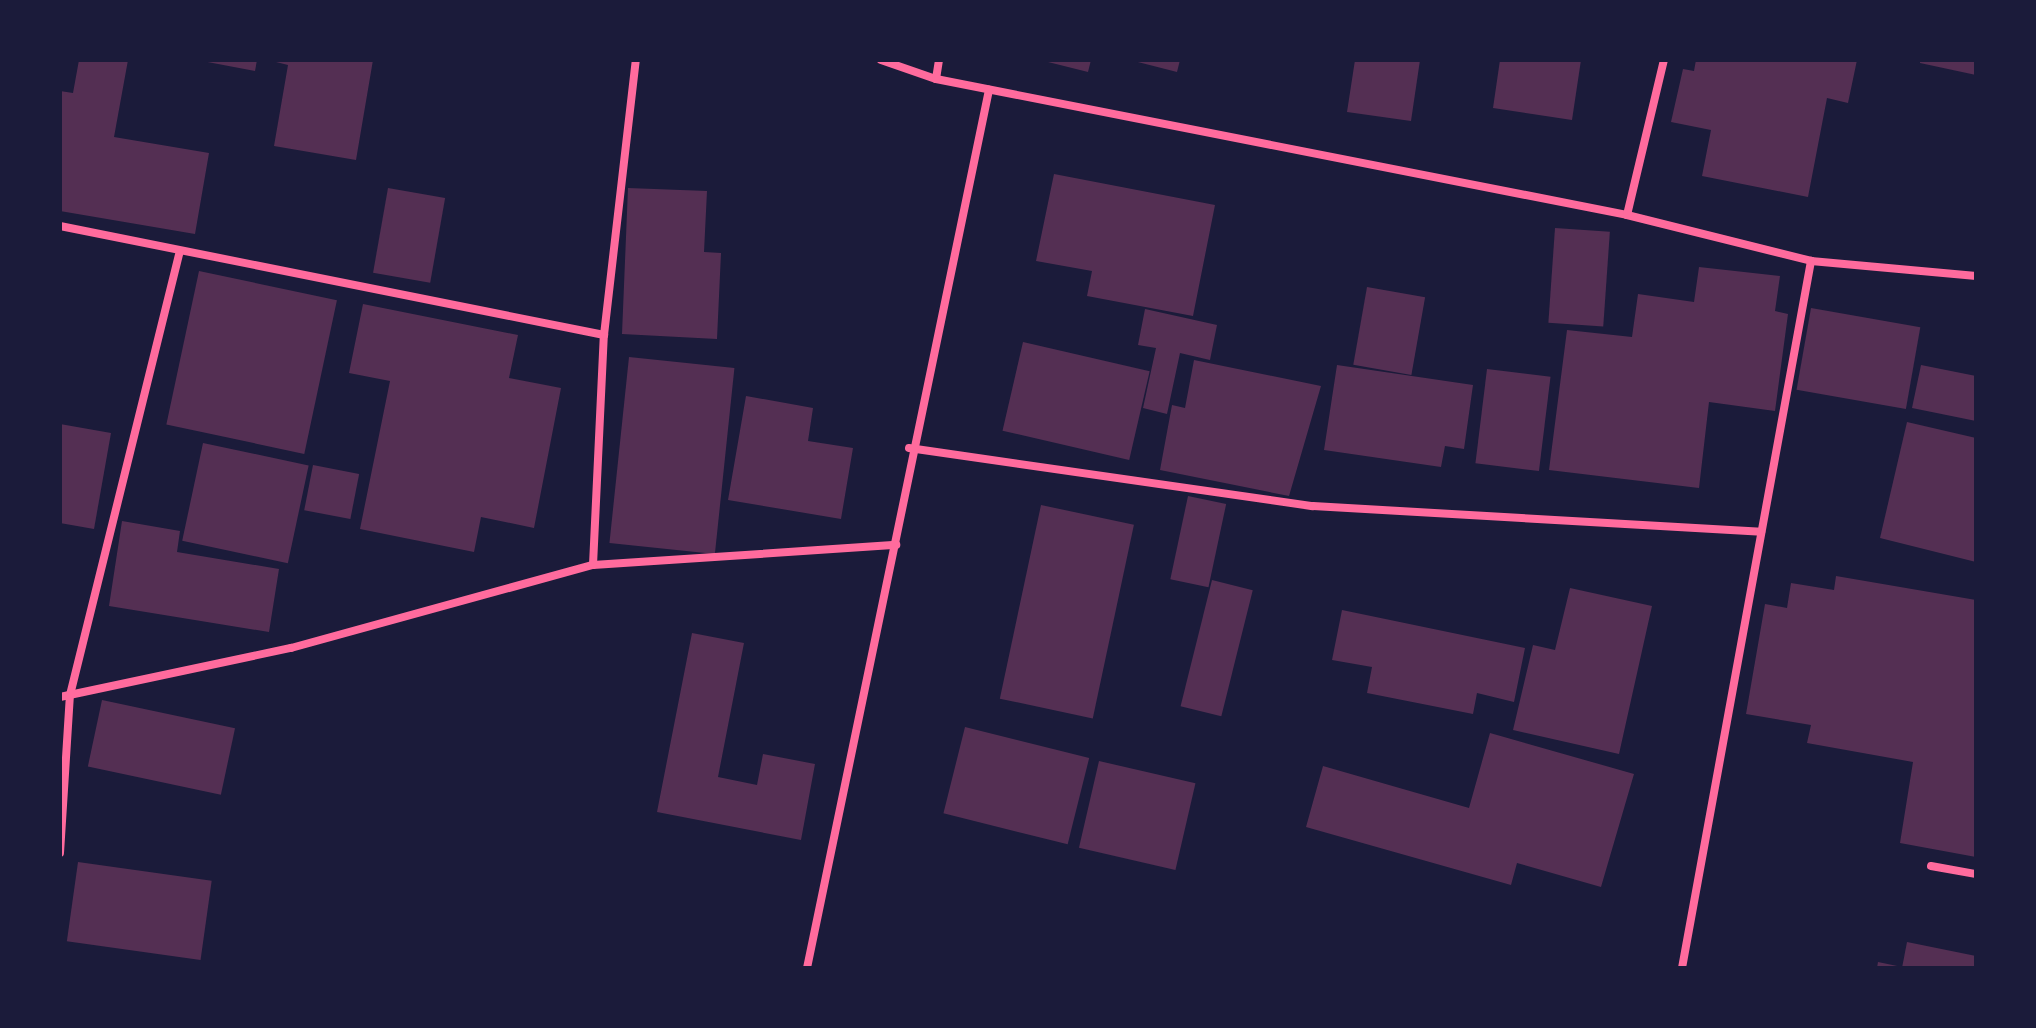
<!DOCTYPE html>
<html>
<head>
<meta charset="utf-8">
<style>
	body { margin:0 }
	#map { position:relative; width:2036px; height:1028px; overflow:hidden; background:#1b1b3a; font-family:"Golos Text",sans-serif }
	div>[style] { position:absolute }
	.building>* { inset:0; background:#542f53; transform-origin:0 0 }
	.minor>* { height:8px; margin:-4px; padding:0 4px; transform-origin:4px; border-radius:4px; background:#ff6b9d }
	span { translate:-50% -50%; white-space:nowrap; text-align:center; line-height:1.15; -webkit-text-stroke:8px #1b1b3a; paint-order:stroke }
	.frame { position:absolute; inset:0; border:62px solid #1b1b3a; pointer-events:none }
</style>
</head>
<body>
<div id="map">
	<div class="building">
		<div style="clip-path:polygon(79px 60px,128px 60px,114px 137px,209px 153px,195px 234px,60px 211px,60px 91px,73px 93px)"></div>
		<div style="clip-path:polygon(197px 60px,257px 60px,255px 71px)"></div>
		<div style="clip-path:polygon(268px 60px,373px 60px,356px 160px,274px 146px,288px 65px)"></div>
		<div style="clip-path:polygon(1040px 60px,1091px 60px,1088px 72px)"></div>
		<div style="clip-path:polygon(1130px 60px,1180px 60px,1177px 72px)"></div>
		<div style="clip-path:polygon(1355px 60px,1420px 60px,1411px 121px,1347px 112px)"></div>
		<div style="clip-path:polygon(1500px 60px,1581px 60px,1572px 120px,1493px 108px)"></div>
		<div style="clip-path:polygon(1696px 60px,1857px 60px,1848px 103px,1827px 98px,1808px 197px,1702px 176px,1711px 130px,1671px 122px,1683px 69px,1694px 71px)"></div>
		<div style="clip-path:polygon(1920px 60px,1976px 60px,1976px 75px,1920px 63px)"></div>
		<div style="clip-path:polygon(1054px 174px,1215px 205px,1193px 316px,1087px 296px,1092px 271px,1036px 261px)"></div>
		<div style="left:388px;top:188px;width:58px;height:86px;rotate:10deg"></div>
		<div style="clip-path:polygon(628px 188px,707px 191px,704px 252px,721px 253px,717px 339px,622px 334px)"></div>
		<div style="left:1555px;top:228px;width:55px;height:95px;rotate:4deg"></div>
		<div style="clip-path:polygon(1699px 267px,1780px 276px,1775px 311px,1788px 314px,1775px 411px,1709px 402px,1699px 488px,1549px 470px,1567px 330px,1632px 337px,1638px 294px,1694px 302px)"></div>
		<div style="left:199px;top:271px;width:141px;height:157px;rotate:12deg"></div>
		<div style="left:1367px;top:287px;width:59px;height:79px;rotate:10deg"></div>
		<div style="clip-path:polygon(363px 304px,518px 335px,509px 378px,561px 388px,534px 528px,481px 517px,474px 552px,360px 529px,390px 381px,349px 373px)"></div>
		<div style="left:1811px;top:308px;width:111px;height:83px;rotate:10deg"></div>
		<div style="clip-path:polygon(1145px 309px,1217px 325px,1210px 360px,1180px 353px,1167px 414px,1143px 408px,1156px 348px,1138px 345px)"></div>
		<div style="left:1023px;top:342px;width:130px;height:91px;rotate:13deg"></div>
		<div style="left:629px;top:357px;width:106px;height:187px;rotate:6deg"></div>
		<div style="clip-path:polygon(1194px 360px,1321px 386px,1289px 496px,1160px 470px,1172px 405px,1185px 408px)"></div>
		<div style="clip-path:polygon(1337px 365px,1473px 385px,1464px 449px,1445px 446px,1441px 467px,1324px 450px)"></div>
		<div style="clip-path:polygon(1921px 365px,1976px 376px,1976px 421px,1912px 408px)"></div>
		<div style="left:1487px;top:369px;width:64px;height:95px;rotate:7deg"></div>
		<div style="clip-path:polygon(746px 396px,813px 408px,808px 441px,853px 448px,841px 519px,728px 500px)"></div>
		<div style="clip-path:polygon(1907px 422px,1976px 438px,1976px 562px,1880px 538px)"></div>
		<div style="clip-path:polygon(60px 424px,111px 433px,94px 529px,60px 523px)"></div>
		<div style="left:203px;top:443px;width:108px;height:100px;rotate:12deg"></div>
		<div style="left:313px;top:465px;width:47px;height:46px;rotate:11deg"></div>
		<div style="left:1188px;top:496px;width:39px;height:85px;rotate:12deg"></div>
		<div style="left:1041px;top:505px;width:95px;height:198px;rotate:12deg"></div>
		<div style="clip-path:polygon(122px 521px,180px 531px,177px 552px,279px 569px,269px 632px,109px 606px)"></div>
		<div style="clip-path:polygon(1836px 576px,1976px 600px,1976px 857px,1900px 843px,1913px 762px,1807px 743px,1811px 725px,1746px 714px,1765px 604px,1787px 608px,1791px 583px,1834px 590px)"></div>
		<div style="left:1212px;top:580px;width:42px;height:130px;rotate:14deg"></div>
		<div style="clip-path:polygon(1570px 588px,1652px 606px,1619px 754px,1513px 730px,1533px 645px,1555px 650px)"></div>
		<div style="clip-path:polygon(1342px 610px,1525px 648px,1514px 702px,1477px 693px,1473px 714px,1367px 693px,1372px 667px,1332px 660px)"></div>
		<div style="clip-path:polygon(692px 633px,744px 643px,718px 777px,757px 785px,763px 754px,815px 764px,801px 840px,657px 812px)"></div>
		<div style="left:102px;top:700px;width:136px;height:68px;rotate:12deg"></div>
		<div style="left:965px;top:727px;width:128px;height:89px;rotate:14deg"></div>
		<div style="clip-path:polygon(1490px 733px,1634px 774px,1601px 887px,1517px 863px,1511px 885px,1306px 827px,1323px 766px,1469px 808px)"></div>
		<div style="left:1099px;top:761px;width:99px;height:89px;rotate:13deg"></div>
		<div style="left:78px;top:862px;width:135px;height:80px;rotate:8deg"></div>
		<div style="clip-path:polygon(1907px 942px,1976px 956px,1974px 968px,1902px 968px)"></div>
		<div style="clip-path:polygon(1878px 962px,1902px 967px,1902px 968px,1877px 968px)"></div>
	</div>
	<div class="minor">
		<div style="left:881px;top:60px;width:58px;rotate:19.1deg"></div>
		<div style="left:936px;top:79px;width:704px;rotate:11.13deg"></div>
		<div style="left:1627px;top:215px;width:190px;rotate:14deg"></div>
		<div style="left:1811px;top:261px;width:166px;rotate:5.2deg"></div>
		<div style="left:936px;top:79px;width:19px;rotate:-81deg"></div>
		<div style="left:1627px;top:215px;width:159px;rotate:-76.6deg"></div>
		<div style="left:60px;top:226px;width:555px;rotate:11.33deg"></div>
		<div style="left:909px;top:448px;width:408px;rotate:8.2deg"></div>
		<div style="left:1313px;top:506px;width:449px;rotate:3.3deg"></div>
		<div style="left:593px;top:565px;width:230px;rotate:-87.3deg"></div>
		<div style="left:604px;top:335px;width:277px;rotate:-83.4deg"></div>
		<div style="left:60px;top:697px;width:236px;rotate:-12deg"></div>
		<div style="left:291px;top:648px;width:313px;rotate:-15.4deg"></div>
		<div style="left:593px;top:565px;width:304px;rotate:-3.8deg"></div>
		<div style="left:60px;top:853px;width:158px;rotate:-86.4deg"></div>
		<div style="left:70px;top:695px;width:456px;rotate:-76.1deg"></div>
		<div style="left:1931px;top:866px;width:46px;rotate:10.1deg"></div>
		<div style="left:807px;top:968px;width:897px;rotate:-78.29deg"></div>
		<div style="left:1682px;top:968px;width:719px;rotate:-79.66deg"></div>
	</div>
	<div class="frame"></div>
</div>
</body>
</html>
